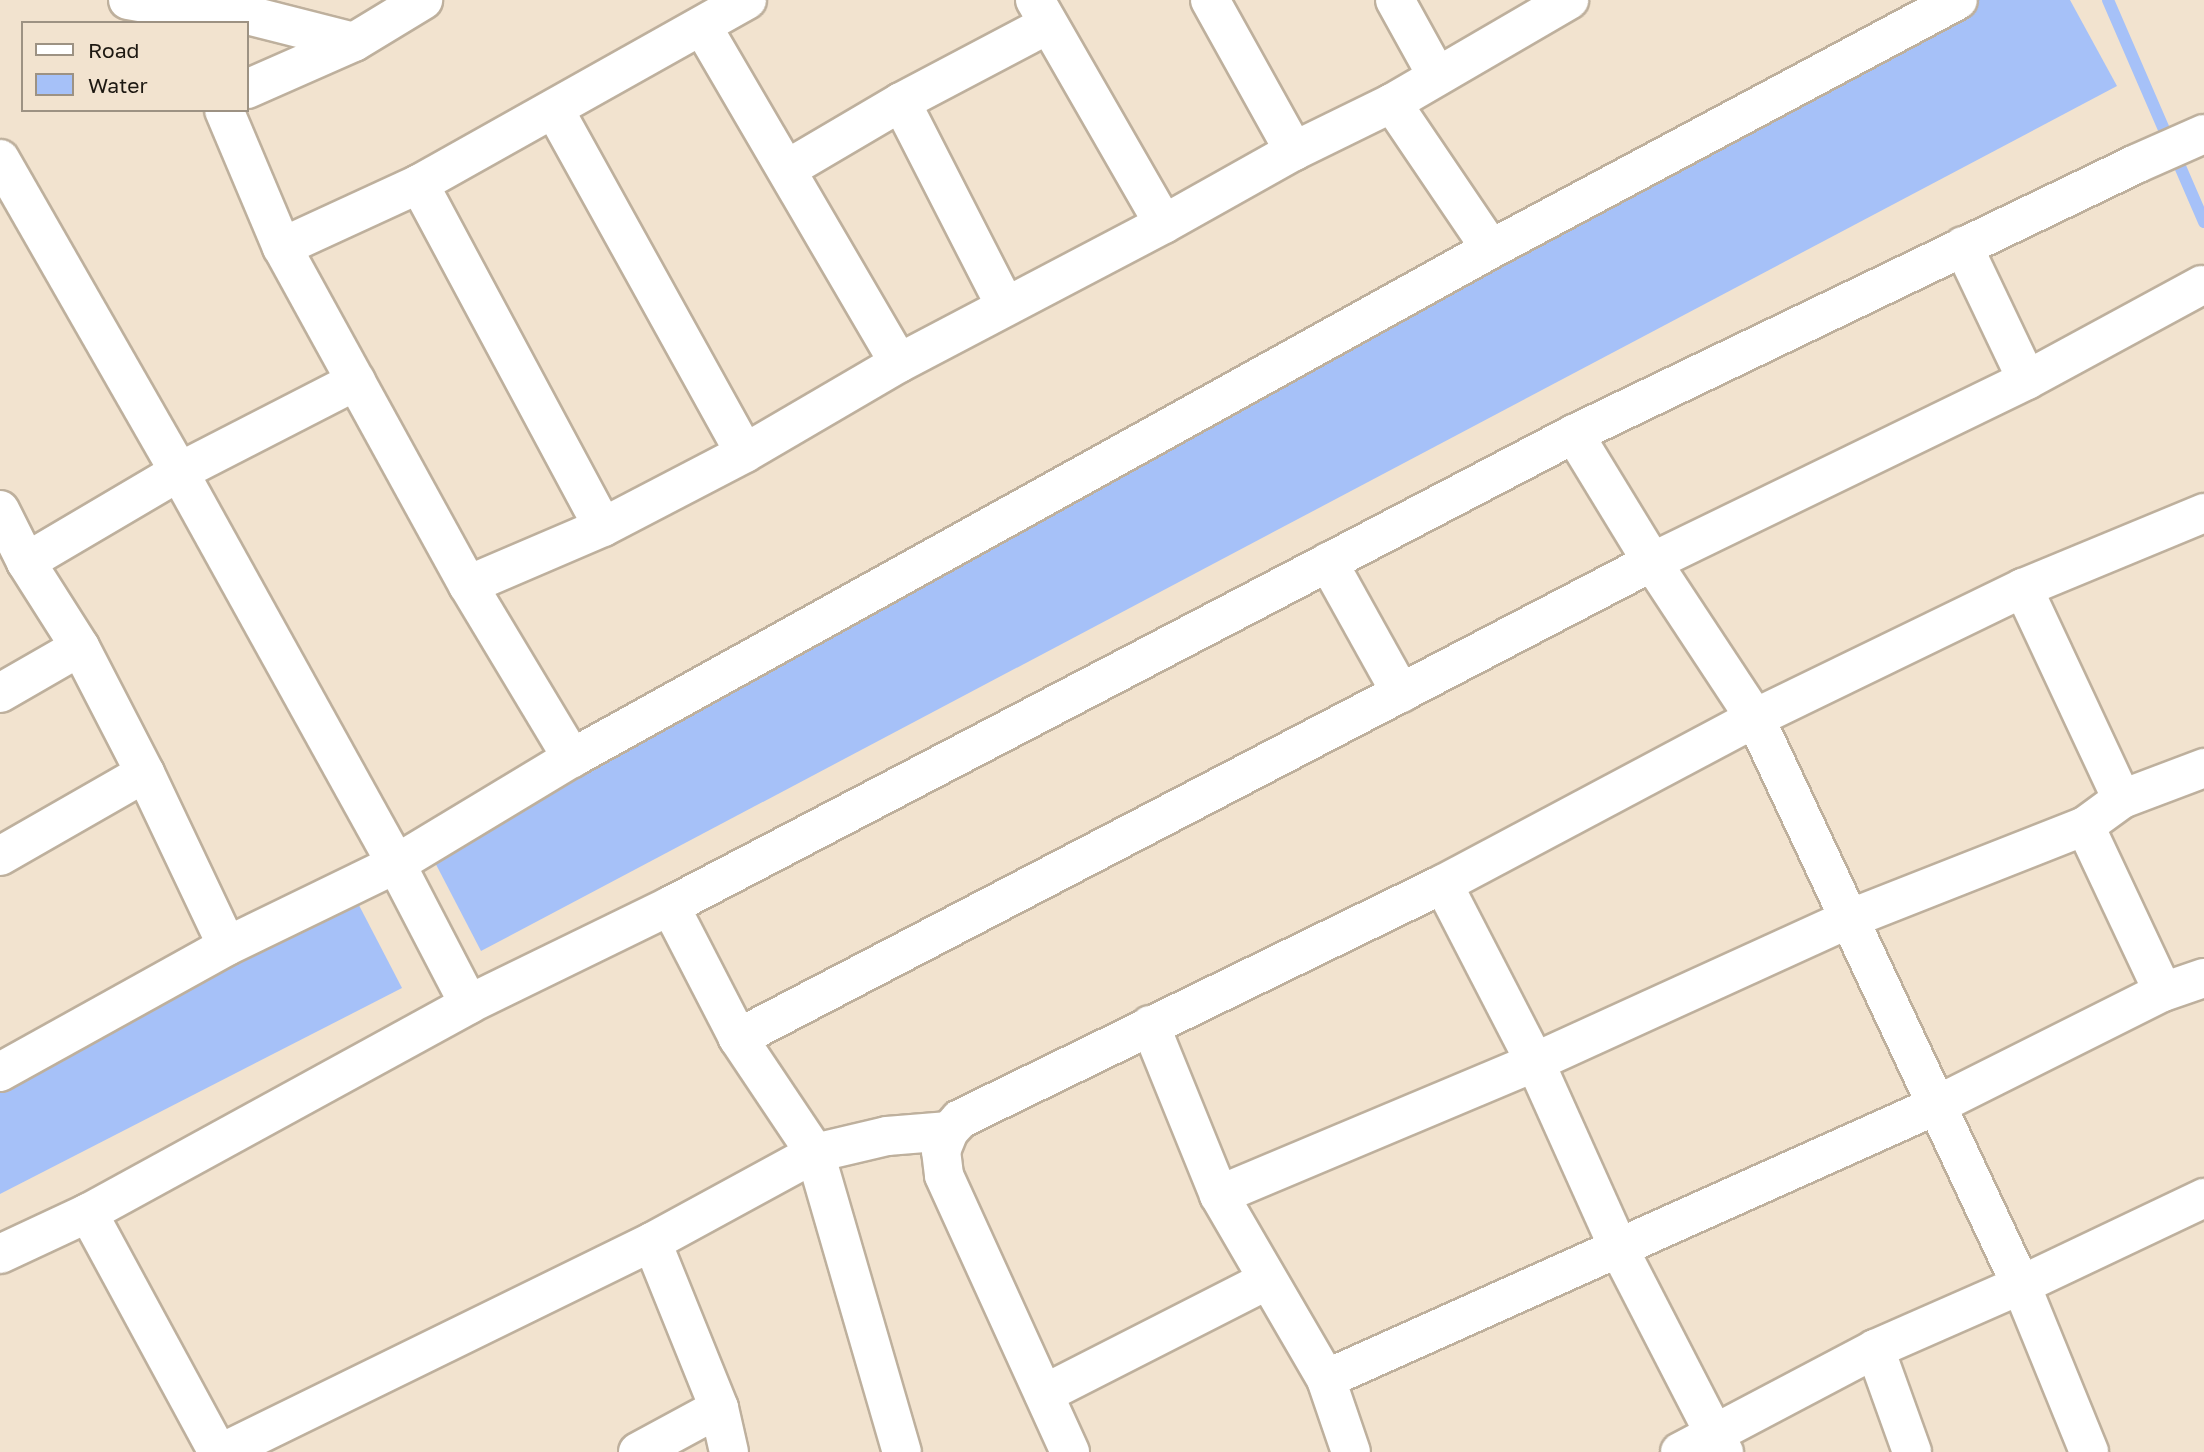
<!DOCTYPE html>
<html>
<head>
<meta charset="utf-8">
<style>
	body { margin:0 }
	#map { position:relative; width:2204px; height:1452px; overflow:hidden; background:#f2e3cf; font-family:"Golos Text",sans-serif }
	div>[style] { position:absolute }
	.water>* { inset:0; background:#a6c1f8 }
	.stream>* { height:12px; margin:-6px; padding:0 6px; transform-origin:6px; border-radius:6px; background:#a6c1f8 }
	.roads { filter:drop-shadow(2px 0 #beb09d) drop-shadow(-2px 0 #beb09d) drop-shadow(0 2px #beb09d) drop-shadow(0 -2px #beb09d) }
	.minor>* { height:38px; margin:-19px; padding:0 19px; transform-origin:19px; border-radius:19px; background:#fff }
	span { translate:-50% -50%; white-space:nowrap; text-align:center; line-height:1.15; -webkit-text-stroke:7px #f2e3cf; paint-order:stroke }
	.legend { position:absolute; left:21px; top:21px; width:228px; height:91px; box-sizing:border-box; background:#f2e3cf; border:2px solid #9d9283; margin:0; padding:9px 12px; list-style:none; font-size:21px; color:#1e1912 }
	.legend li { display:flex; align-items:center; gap:14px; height:35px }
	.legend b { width:35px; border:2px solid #9d9283 }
</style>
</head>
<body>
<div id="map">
	<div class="water">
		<div style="clip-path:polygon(1972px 0,2070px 0,2117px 86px,481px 951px,429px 851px)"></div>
		<div style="clip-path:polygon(350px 888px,402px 988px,0 1194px,0 1078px)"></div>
	</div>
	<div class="stream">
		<div style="left:2108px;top:0;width:242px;rotate:66.6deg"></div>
	</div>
	<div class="roads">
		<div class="minor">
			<div style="left:128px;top:0;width:35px;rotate:10deg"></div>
			<div style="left:162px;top:6px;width:50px"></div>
			<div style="left:212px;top:6px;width:146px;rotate:14.2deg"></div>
			<div style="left:1035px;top:0;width:258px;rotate:60.1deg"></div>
			<div style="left:1210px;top:0;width:173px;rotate:60.9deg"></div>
			<div style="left:1395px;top:0;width:87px;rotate:61.1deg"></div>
			<div style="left:702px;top:26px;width:390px;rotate:59.7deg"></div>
			<div style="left:247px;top:89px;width:117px;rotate:-23.7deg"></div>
			<div style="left:354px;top:42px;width:81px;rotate:-31.3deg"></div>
			<div style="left:901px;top:102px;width:228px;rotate:62.9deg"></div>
			<div style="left:1392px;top:103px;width:176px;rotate:55.9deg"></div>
			<div style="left:554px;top:109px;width:393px;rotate:61deg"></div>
			<div style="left:224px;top:110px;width:149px;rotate:67.1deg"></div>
			<div style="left:282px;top:247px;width:386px;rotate:61.2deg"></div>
			<div style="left:468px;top:585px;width:202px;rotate:59deg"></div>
			<div style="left:0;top:159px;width:361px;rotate:60.2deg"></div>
			<div style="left:179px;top:472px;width:448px;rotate:61deg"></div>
			<div style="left:396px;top:864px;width:158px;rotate:62.5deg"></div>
			<div style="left:787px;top:169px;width:132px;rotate:-30.4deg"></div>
			<div style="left:901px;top:102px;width:165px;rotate:-27.8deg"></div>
			<div style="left:419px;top:184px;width:389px;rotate:61.8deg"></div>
			<div style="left:1963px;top:246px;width:148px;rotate:64.5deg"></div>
			<div style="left:282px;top:247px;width:151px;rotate:-24.7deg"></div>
			<div style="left:419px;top:184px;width:376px;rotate:-29.3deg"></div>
			<div style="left:1574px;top:434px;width:150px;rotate:58.6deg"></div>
			<div style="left:1652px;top:562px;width:187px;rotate:56.6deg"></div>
			<div style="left:1755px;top:718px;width:626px;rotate:64.87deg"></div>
			<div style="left:2021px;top:1285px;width:180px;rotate:67.8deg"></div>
			<div style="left:0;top:510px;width:58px;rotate:63.4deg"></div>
			<div style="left:26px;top:562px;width:101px;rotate:57.6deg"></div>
			<div style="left:80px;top:647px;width:142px;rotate:62.7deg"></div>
			<div style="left:145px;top:773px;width:191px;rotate:64.6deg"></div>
			<div style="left:26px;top:562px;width:178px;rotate:-30.5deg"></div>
			<div style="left:179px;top:472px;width:199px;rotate:-27.2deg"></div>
			<div style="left:1328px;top:562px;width:150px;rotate:60.9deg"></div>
			<div style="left:468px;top:585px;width:147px;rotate:-23.2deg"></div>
			<div style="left:603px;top:527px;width:160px;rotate:-27.5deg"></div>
			<div style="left:745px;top:453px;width:178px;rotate:-30.3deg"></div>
			<div style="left:899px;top:363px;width:299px;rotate:-27.7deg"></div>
			<div style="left:1164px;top:224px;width:149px;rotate:-29.3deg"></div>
			<div style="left:1294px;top:151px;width:109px;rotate:-26.1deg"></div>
			<div style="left:1392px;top:103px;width:205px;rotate:-30.2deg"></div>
			<div style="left:2023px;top:588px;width:233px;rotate:64.9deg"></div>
			<div style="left:0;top:693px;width:92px;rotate:-29.9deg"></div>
			<div style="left:2085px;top:826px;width:183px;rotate:64.8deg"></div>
			<div style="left:0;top:856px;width:167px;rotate:-29.8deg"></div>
			<div style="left:1443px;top:884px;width:200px;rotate:62.7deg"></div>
			<div style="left:1535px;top:1062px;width:205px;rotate:65.8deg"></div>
			<div style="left:1619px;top:1249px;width:229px;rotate:62.7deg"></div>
			<div style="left:670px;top:906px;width:148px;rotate:62.7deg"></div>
			<div style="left:738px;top:1038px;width:138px;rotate:56.2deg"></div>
			<div style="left:815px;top:1153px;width:311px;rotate:73.8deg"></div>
			<div style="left:1150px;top:1025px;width:183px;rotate:67.9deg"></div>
			<div style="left:1219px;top:1195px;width:213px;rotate:59.8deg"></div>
			<div style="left:1326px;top:1379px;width:77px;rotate:71.1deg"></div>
			<div style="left:738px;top:1038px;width:1031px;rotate:-27.51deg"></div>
			<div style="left:1652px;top:562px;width:417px;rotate:-25.9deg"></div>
			<div style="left:2027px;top:380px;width:199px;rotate:-28.5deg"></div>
			<div style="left:0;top:1072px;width:260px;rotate:-29deg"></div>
			<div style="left:227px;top:946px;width:188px;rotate:-25.9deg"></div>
			<div style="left:396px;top:864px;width:205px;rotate:-31.1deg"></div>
			<div style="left:572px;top:758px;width:1051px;rotate:-28.98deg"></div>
			<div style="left:1491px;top:249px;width:529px;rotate:-28.07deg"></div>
			<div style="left:1219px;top:1195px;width:343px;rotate:-22.8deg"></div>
			<div style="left:1535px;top:1062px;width:345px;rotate:-24.5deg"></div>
			<div style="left:1849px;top:919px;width:254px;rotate:-21.5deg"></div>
			<div style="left:2085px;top:826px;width:46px;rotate:-36.1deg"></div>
			<div style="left:2122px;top:799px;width:88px;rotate:-20.7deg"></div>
			<div style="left:88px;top:1213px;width:272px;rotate:61.5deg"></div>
			<div style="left:652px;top:1242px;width:179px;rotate:68deg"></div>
			<div style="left:719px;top:1408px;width:45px;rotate:77.2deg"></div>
			<div style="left:0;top:1254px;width:97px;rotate:-25deg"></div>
			<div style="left:88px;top:1213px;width:435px;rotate:-28.7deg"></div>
			<div style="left:469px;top:1004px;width:224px;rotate:-26deg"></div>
			<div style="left:670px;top:906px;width:1020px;rotate:-27.57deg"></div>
			<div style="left:1574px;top:434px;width:623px;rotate:-25.66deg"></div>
			<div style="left:2136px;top:164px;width:74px;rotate:-23.8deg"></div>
			<div style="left:1875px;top:1349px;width:109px;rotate:70.2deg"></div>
			<div style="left:1326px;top:1379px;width:667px;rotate:-24.15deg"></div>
			<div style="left:1935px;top:1106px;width:255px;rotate:-26.6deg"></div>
			<div style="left:2163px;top:992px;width:43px;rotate:-18.9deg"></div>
			<div style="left:1044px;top:1394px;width:251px;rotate:-27deg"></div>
			<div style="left:223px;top:1452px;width:478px;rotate:-26.1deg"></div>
			<div style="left:652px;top:1242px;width:186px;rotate:-28.6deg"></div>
			<div style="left:815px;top:1153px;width:74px;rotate:-13.3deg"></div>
			<div style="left:887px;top:1136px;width:62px;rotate:-4.6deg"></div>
			<div style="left:638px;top:1452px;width:92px;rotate:-28.5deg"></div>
			<div style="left:1070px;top:1452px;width:304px;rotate:-114.5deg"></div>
			<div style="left:944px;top:1175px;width:24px;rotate:-97deg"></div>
			<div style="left:941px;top:1151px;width:22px;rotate:-68deg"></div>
			<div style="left:949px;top:1131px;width:16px;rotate:-47deg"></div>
			<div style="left:960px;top:1119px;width:537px;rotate:-25.94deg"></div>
			<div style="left:1443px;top:884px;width:353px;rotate:-28deg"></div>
			<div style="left:1755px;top:718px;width:298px;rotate:-25.9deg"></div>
			<div style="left:2023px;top:588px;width:196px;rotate:-22.5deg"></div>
			<div style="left:1680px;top:1452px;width:221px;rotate:-27.8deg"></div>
			<div style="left:1875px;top:1349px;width:159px;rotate:-23.7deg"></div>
			<div style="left:2021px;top:1285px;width:203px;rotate:-25.4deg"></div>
		</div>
	</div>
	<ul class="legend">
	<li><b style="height:9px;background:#fff"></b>Road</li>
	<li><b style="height:19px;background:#a6c1f8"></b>Water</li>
	</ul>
</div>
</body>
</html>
